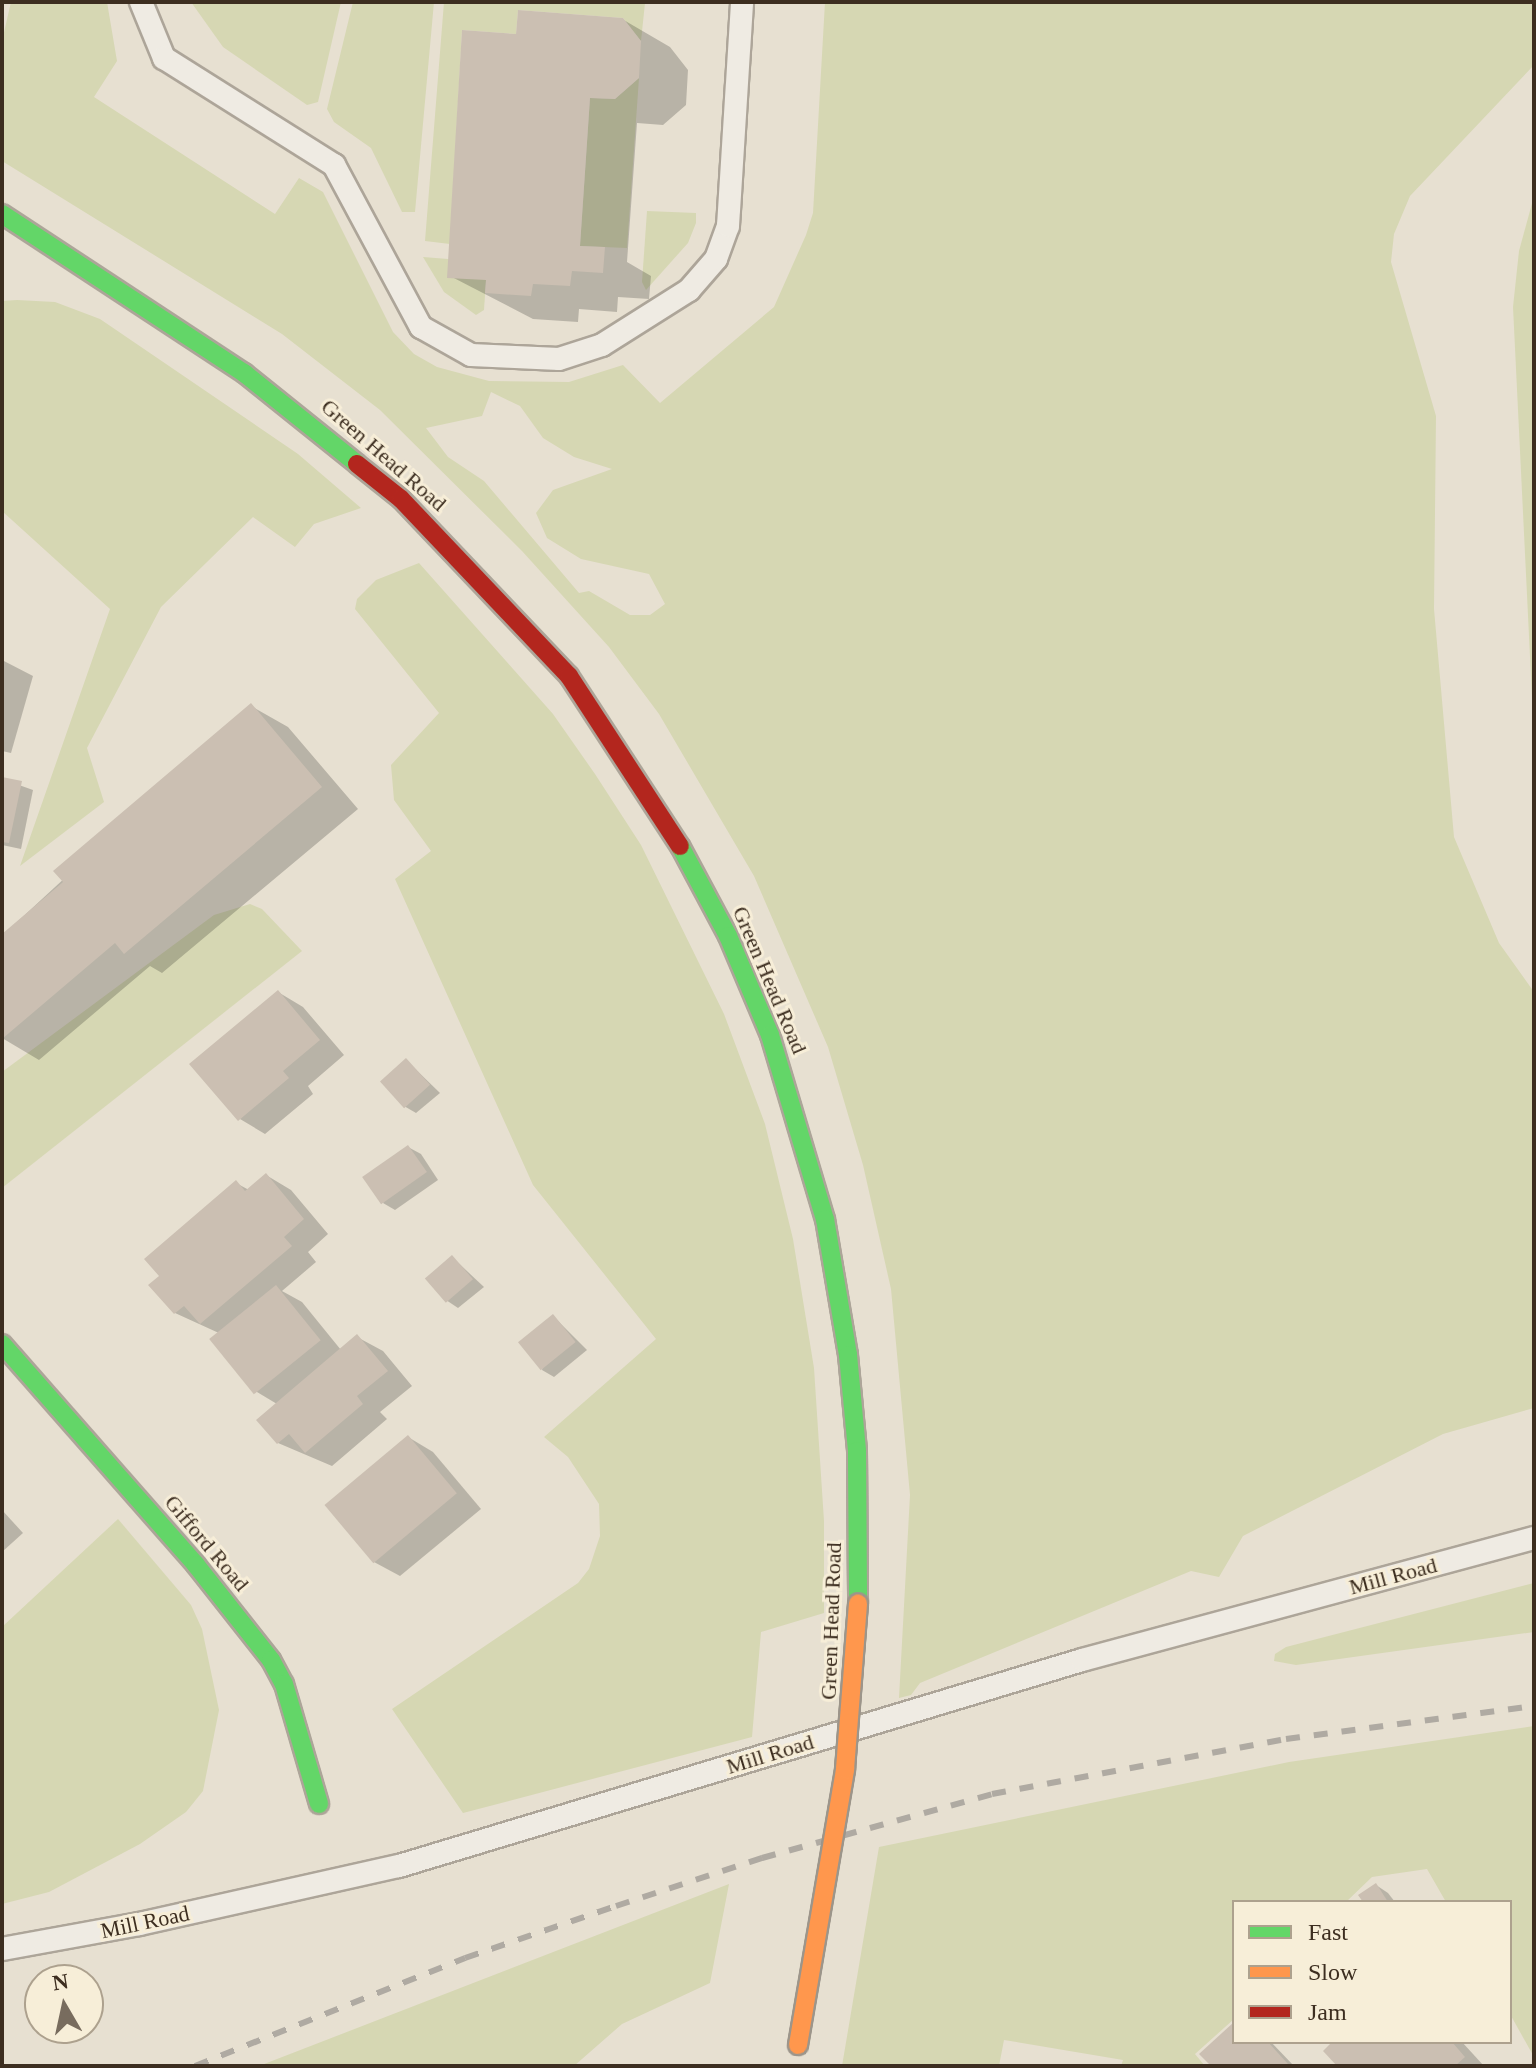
<!DOCTYPE html>
<html>
<head>
<meta charset="utf-8">
<style>
	body { margin:0 }
	#map { position:relative; width:1536px; height:2068px; overflow:hidden; background:#e7e0d1; font-family:"Times New Roman",serif }
	div>[style] { position:absolute }
	.green>* { inset:0; background:#d6d7b3 }
	.shadow>* { inset:0; background:#0003 }
	.building>* { inset:0; background:#cbbfb2; transform-origin:0 0 }
	.roads { filter:drop-shadow(2px 0 #ada599) drop-shadow(-2px 0 #ada599) drop-shadow(0 2px #ada599) drop-shadow(0 -2px #ada599) }
	.lane>* { height:22px; margin:-11px; padding:0 11px; transform-origin:11px; border-radius:11px; background:#efebe3 }
	.fast>* { height:18px; margin:-9px; padding:0 9px; transform-origin:9px; border-radius:9px; background:#63d668 }
	.jam>* { height:18px; margin:-9px; padding:0 9px; transform-origin:9px; border-radius:9px; background:#b3261e }
	.rail>* { height:6px; margin-top:-3px; transform-origin:0; background:repeating-linear-gradient(90deg,#afaaa2 0 14px,transparent 0 28px) }
	.bridges { filter:drop-shadow(2px 0 #9c958a) drop-shadow(-2px 0 #9c958a) drop-shadow(0 2px #9c958a) drop-shadow(0 -2px #9c958a) }
	.slow-bridge>* { height:18px; margin:-9px; padding:0 9px; transform-origin:9px; border-radius:9px; background:#ff974d }
	span { translate:-50% -50%; white-space:nowrap; text-align:center; line-height:1.15; -webkit-text-stroke:6px #f7eed8; paint-order:stroke }
	.street-label { font-size:22px; color:#3d2e20 }
	.frame { position:absolute; inset:0; border:4px solid #3d2e20; pointer-events:none }
	.legend { position:absolute; left:1232px; top:1900px; width:280px; height:144px; box-sizing:border-box; background:#f7eed8; border:2px solid #ada18e; margin:0; padding:10px 14px; list-style:none; font-size:24px; color:#3d2e20 }
	.legend li { display:flex; align-items:center; gap:16px; height:40px }
	.legend b { width:40px; border:2px solid #ada18e }
	.north { position:absolute; left:24px; top:1964px; width:80px; height:80px; box-sizing:border-box; background:#f7eed8; border:2px solid #ada18e; border-radius:50%; rotate:351deg; font-size:22px; font-weight:700; line-height:32px; text-align:center; color:#3d2e20 }
	.north::after { content:''; display:block; margin:auto; width:28px; height:36px; background:#786c5e; clip-path:polygon(50% 0,100% 100%,50% 72%,0 100%) }
</style>
</head>
<body>
<div id="map">
	<div class="green">
		<div style="clip-path:polygon(evenodd,11px 2px,107px 2px,117px 61px,94px 97px,275px 214px,299px 178px,323px 192px,393px 332px,414px 354px,437px 367px,489px 381px,569px 382px,623px 365px,660px 403px,774px 307px,806px 235px,813px 213px,825px 2px,1534px 2px,1534px 65px,1410px 196px,1394px 234px,1391px 262px,1436px 416px,1434px 609px,1454px 837px,1499px 943px,1534px 992px,1534px 1408px,1443px 1434px,1243px 1536px,1219px 1577px,1191px 1571px,920px 1683px,911px 1695px,899px 1698px,910px 1495px,891px 1289px,863px 1165px,828px 1047px,754px 876px,659px 714px,609px 647px,522px 551px,380px 410px,282px 334px,2px 161px,2px 41px,11px 2px,491px 392px,520px 406px,543px 438px,574px 457px,612px 469px,553px 490px,536px 513px,547px 538px,581px 559px,649px 574px,665px 604px,650px 615px,630px 615px,589px 591px,579px 593px,484px 481px,448px 457px,426px 428px,482px 416px,491px 392px)"></div>
		<div style="clip-path:polygon(191px 2px,341px 2px,318px 102px,307px 105px,223px 47px)"></div>
		<div style="clip-path:polygon(353px 2px,434px 2px,415px 212px,402px 212px,371px 148px,334px 122px,327px 109px)"></div>
		<div style="clip-path:polygon(444px 2px,645px 3px,641px 41px,623px 18px,518px 10px,516px 34px,462px 30px,450px 244px,425px 241px)"></div>
		<div style="clip-path:polygon(639px 78px,627px 248px,580px 246px,590px 98px,615px 99px)"></div>
		<div style="clip-path:polygon(1534px 196px,1534px 739px,1513px 307px,1519px 251px)"></div>
		<div style="clip-path:polygon(647px 211px,696px 213px,696px 223px,688px 243px,646px 290px,642px 282px)"></div>
		<div style="clip-path:polygon(423px 257px,448px 259px,486px 280px,484px 310px,476px 315px,444px 292px)"></div>
		<div style="clip-path:polygon(17px 300px,55px 302px,100px 319px,298px 454px,361px 508px,314px 524px,295px 547px,253px 517px,161px 607px,87px 748px,104px 802px,20px 866px,110px 609px,2px 511px,2px 301px)"></div>
		<div style="clip-path:polygon(419px 563px,553px 714px,595px 774px,641px 845px,724px 1014px,765px 1124px,793px 1239px,814px 1368px,824px 1521px,824px 1613px,761px 1632px,752px 1737px,463px 1813px,392px 1709px,578px 1583px,589px 1569px,600px 1536px,599px 1504px,568px 1457px,544px 1437px,656px 1339px,533px 1185px,395px 879px,431px 851px,394px 800px,391px 765px,439px 713px,355px 609px,357px 599px,376px 580px)"></div>
		<div style="clip-path:polygon(250px 904px,262px 909px,302px 951px,2px 1188px,2px 1072px,214px 915px)"></div>
		<div style="clip-path:polygon(118px 1519px,191px 1605px,202px 1629px,219px 1710px,203px 1791px,186px 1812px,140px 1844px,49px 1892px,2px 1904px,2px 1627px)"></div>
		<div style="clip-path:polygon(1534px 1583px,1534px 1632px,1296px 1665px,1274px 1661px,1275px 1654px,1286px 1647px)"></div>
		<div style="clip-path:polygon(1534px 1726px,1534px 2057px,1510px 2014px,1510px 1902px,1446px 1902px,1427px 1869px,1372px 1877px,1346px 1902px,1234px 1902px,1234px 2019px,1195px 2054px,1205px 2066px,1121px 2066px,1123px 2060px,1004px 2040px,999px 2066px,842px 2066px,879px 1847px,1289px 1762px)"></div>
		<div style="clip-path:polygon(729px 1884px,710px 1983px,622px 2024px,574px 2066px,259px 2066px)"></div>
	</div>
	<div class="shadow">
		<div style="clip-path:polygon(622px 19px,670px 47px,688px 70px,686px 105px,663px 125px,637px 123px,627px 262px,651px 276px,649px 299px,618px 297px,617px 312px,579px 309px,578px 322px,533px 319px,450px 276px,518px 37px)"></div>
		<div style="clip-path:polygon(2px 660px,33px 676px,11px 753px,2px 751px)"></div>
		<div style="clip-path:polygon(251px 706px,288px 727px,358px 809px,162px 973px,150px 966px,39px 1060px,2px 1038px,2px 936px)"></div>
		<div style="clip-path:polygon(2px 779px,33px 790px,21px 849px,2px 845px)"></div>
		<div style="clip-path:polygon(278px 992px,303px 1007px,344px 1055px,308px 1086px,313px 1094px,265px 1134px,240px 1119px)"></div>
		<div style="clip-path:polygon(407px 1061px,440px 1093px,416px 1113px,404px 1106px)"></div>
		<div style="clip-path:polygon(408px 1147px,421px 1154px,438px 1180px,395px 1210px,383px 1203px)"></div>
		<div style="clip-path:polygon(266px 1175px,291px 1190px,328px 1234px,308px 1252px,316px 1262px,282px 1291px,302px 1302px,341px 1350px,357px 1337px,383px 1351px,412px 1386px,380px 1412px,387px 1419px,332px 1466px,278px 1443px,277px 1404px,257px 1392px,221px 1334px,175px 1313px,162px 1276px,236px 1183px,249px 1190px)"></div>
		<div style="clip-path:polygon(452px 1257px,484px 1287px,458px 1308px,446px 1300px)"></div>
		<div style="clip-path:polygon(553px 1316px,587px 1350px,554px 1377px,542px 1370px)"></div>
		<div style="clip-path:polygon(408px 1437px,433px 1452px,481px 1509px,400px 1576px,374px 1562px)"></div>
		<div style="clip-path:polygon(2px 1510px,23px 1533px,2px 1552px)"></div>
		<div style="clip-path:polygon(1376px 1885px,1388px 1893px,1395px 1902px,1365px 1902px)"></div>
		<div style="clip-path:polygon(1234px 2024px,1234px 2042px,1271px 2042px,1294px 2066px,1214px 2066px,1202px 2054px)"></div>
		<div style="clip-path:polygon(1335px 2042px,1462px 2042px,1484px 2066px,1339px 2066px)"></div>
	</div>
	<div class="building">
		<div style="clip-path:polygon(518px 10px,623px 18px,641px 41px,639px 78px,615px 99px,590px 98px,580px 246px,605px 247px,603px 273px,572px 271px,570px 286px,533px 284px,531px 296px,485px 293px,486px 280px,447px 278px,462px 30px,516px 34px)"></div>
		<div style="clip-path:polygon(251px 703px,322px 787px,124px 954px,115px 943px,2px 1039px,2px 934px,63px 882px,53px 871px)"></div>
		<div style="clip-path:polygon(2px 777px,22px 781px,9px 843px,2px 842px)"></div>
		<div style="clip-path:polygon(278px 990px,320px 1040px,283px 1071px,289px 1078px,238px 1121px,189px 1064px)"></div>
		<div style="left:406px;top:1058px;width:36px;height:35px;rotate:48deg"></div>
		<div style="left:408px;top:1145px;width:33px;height:56px;rotate:55deg"></div>
		<div style="clip-path:polygon(266px 1173px,304px 1219px,284px 1237px,292px 1246px,200px 1324px,184px 1306px,174px 1314px,148px 1285px,159px 1276px,144px 1259px,236px 1180px,245px 1191px)"></div>
		<div style="left:452px;top:1255px;width:32px;height:36px;rotate:49deg"></div>
		<div style="left:276px;top:1285px;width:71px;height:86px;rotate:51deg"></div>
		<div style="left:553px;top:1314px;width:36px;height:45px;rotate:51deg"></div>
		<div style="clip-path:polygon(357px 1334px,388px 1371px,357px 1396px,363px 1404px,305px 1453px,289px 1434px,277px 1444px,256px 1420px)"></div>
		<div style="left:408px;top:1435px;width:76px;height:109px;rotate:50deg"></div>
		<div style="clip-path:polygon(1376px 1883px,1388px 1902px,1363px 1902px,1358px 1895px)"></div>
		<div style="clip-path:polygon(1234px 2022px,1234px 2042px,1268px 2042px,1288px 2064px,1211px 2066px,1199px 2054px)"></div>
		<div style="clip-path:polygon(1332px 2042px,1452px 2042px,1465px 2057px,1455px 2066px,1337px 2066px,1323px 2051px)"></div>
	</div>
	<div class="roads">
		<div class="lane">
			<div style="left:141px;top:2px;width:61px;rotate:67.7deg"></div>
			<div style="left:164px;top:58px;width:201px;rotate:32.2deg"></div>
			<div style="left:334px;top:165px;width:184px;rotate:61.8deg"></div>
			<div style="left:421px;top:327px;width:57px;rotate:29.2deg"></div>
			<div style="left:471px;top:355px;width:88px;rotate:2.6deg"></div>
			<div style="left:559px;top:359px;width:45px;rotate:-18deg"></div>
			<div style="left:602px;top:345px;width:103px;rotate:-32.3deg"></div>
			<div style="left:689px;top:290px;width:41px;rotate:-48.9deg"></div>
			<div style="left:716px;top:259px;width:35px;rotate:-70deg"></div>
			<div style="left:728px;top:226px;width:224px;rotate:-86.4deg"></div>
			<div style="left:2px;top:1949px;width:139px;rotate:-10.3deg"></div>
			<div style="left:139px;top:1924px;width:266px;rotate:-12.6deg"></div>
			<div style="left:399px;top:1866px;width:713px;rotate:-16.78deg"></div>
			<div style="left:1082px;top:1660px;width:468px;rotate:-15.1deg"></div>
		</div>
		<div class="fast">
			<div style="left:2px;top:214px;width:290px;rotate:33.3deg"></div>
			<div style="left:244px;top:373px;width:145px;rotate:38.8deg"></div>
			<div style="left:680px;top:846px;width:102px;rotate:61.9deg"></div>
			<div style="left:728px;top:936px;width:108px;rotate:67deg"></div>
			<div style="left:770px;top:1035px;width:192px;rotate:73.4deg"></div>
			<div style="left:825px;top:1219px;width:138px;rotate:80.4deg"></div>
			<div style="left:848px;top:1355px;width:96px;rotate:84.6deg"></div>
			<div style="left:857px;top:1451px;width:153px;rotate:89.6deg"></div>
			<div style="left:2px;top:1344px;width:294px;rotate:48.7deg"></div>
			<div style="left:196px;top:1565px;width:121px;rotate:51.7deg"></div>
			<div style="left:271px;top:1660px;width:27px;rotate:62deg"></div>
			<div style="left:284px;top:1684px;width:125px;rotate:73.7deg"></div>
		</div>
		<div class="jam">
			<div style="left:357px;top:464px;width:56px;rotate:38.5deg"></div>
			<div style="left:401px;top:499px;width:244px;rotate:46.5deg"></div>
			<div style="left:569px;top:676px;width:203px;rotate:56.9deg"></div>
		</div>
	</div>
	<div class="rail">
		<div style="left:195px;top:2066px;width:291px;rotate:-21.8deg"></div>
		<div style="left:465px;top:1958px;width:160px;rotate:-19deg"></div>
		<div style="left:616px;top:1906px;width:154px;rotate:-18.2deg"></div>
		<div style="left:762px;top:1858px;width:239px;rotate:-15.5deg"></div>
		<div style="left:992px;top:1794px;width:299px;rotate:-10.6deg"></div>
		<div style="left:1286px;top:1739px;width:250px;rotate:-7.6deg"></div>
	</div>
	<div class="bridges">
		<div class="slow-bridge">
			<div style="left:798px;top:2045px;width:280px;rotate:-80.3deg"></div>
			<div style="left:845px;top:1769px;width:166px;rotate:-85.5deg"></div>
		</div>
	</div>
	<div class="street-label">
		<span style="left:384px;top:455px;rotate:41deg">Green Head Road</span>
		<span style="left:770px;top:980px;rotate:67deg">Green Head Road</span>
		<span style="left:207px;top:1543px;rotate:50deg">Gifford Road</span>
		<span style="left:1393px;top:1576px;rotate:-15deg">Mill Road</span>
		<span style="left:831px;top:1621px;rotate:-88deg">Green Head Road</span>
		<span style="left:770px;top:1754px;rotate:-17deg">Mill Road</span>
		<span style="left:145px;top:1922px;rotate:-12deg">Mill Road</span>
	</div>
	<div class="frame"></div>
	<ul class="legend">
	<li><b style="height:10px;background:#63d668"></b>Fast</li>
	<li><b style="height:10px;background:#ff974d"></b>Slow</li>
	<li><b style="height:10px;background:#b3261e"></b>Jam</li>
	</ul>
	<div class="north">N</div>
</div>
</body>
</html>
